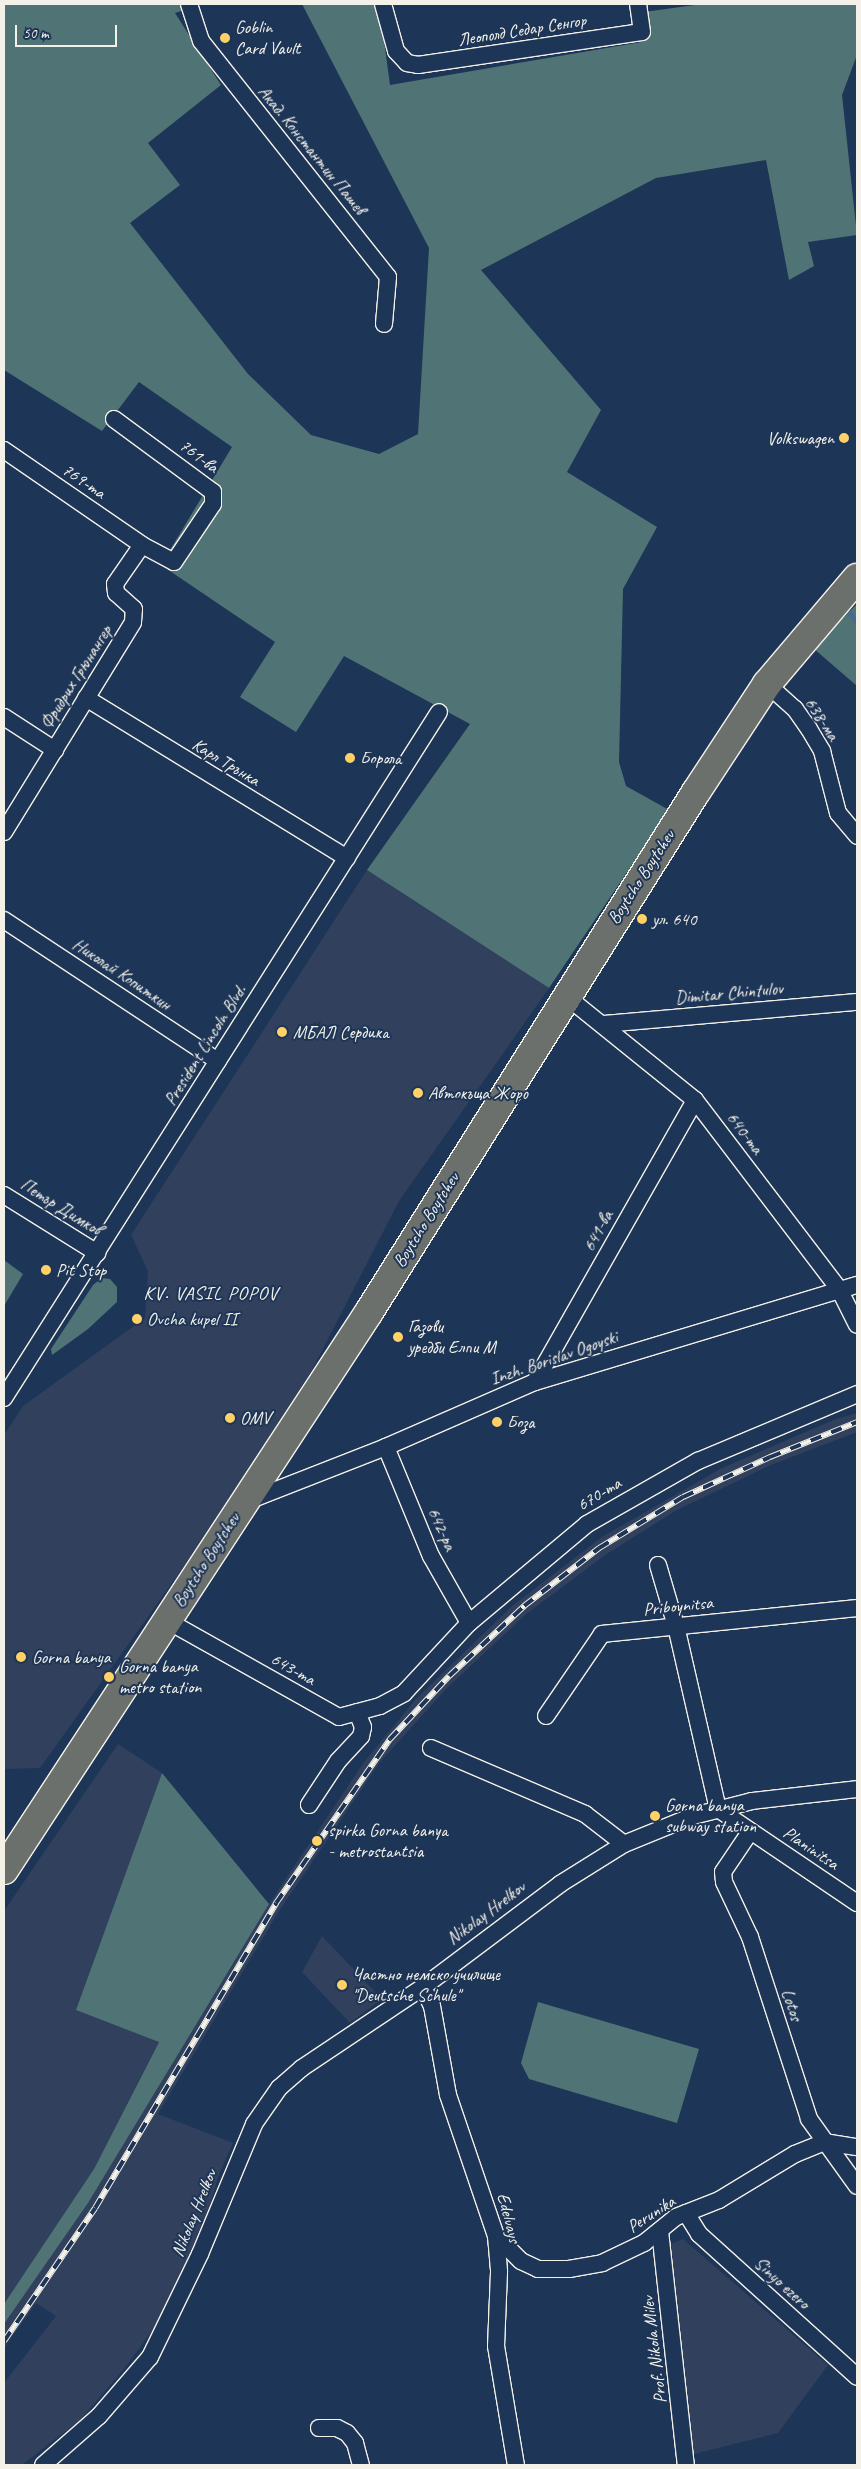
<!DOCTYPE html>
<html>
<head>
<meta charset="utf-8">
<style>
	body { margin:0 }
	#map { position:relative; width:861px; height:2469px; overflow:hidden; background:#1d3557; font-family:Caveat,sans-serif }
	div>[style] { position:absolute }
	.built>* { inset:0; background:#31415d }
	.green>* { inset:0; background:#507475 }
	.stream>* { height:4.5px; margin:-2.25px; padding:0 2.25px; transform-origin:2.25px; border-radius:2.25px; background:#496a8f }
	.roads { filter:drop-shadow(1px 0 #f4f1e8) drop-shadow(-1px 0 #f4f1e8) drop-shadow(0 1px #f4f1e8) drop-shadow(0 -1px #f4f1e8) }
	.minor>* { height:16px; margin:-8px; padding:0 8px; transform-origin:8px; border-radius:8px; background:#1d3557 }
	.trunk>* { height:28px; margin:-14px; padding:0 14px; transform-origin:14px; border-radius:14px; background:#6b706d }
	.rail>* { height:5.5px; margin-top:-2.75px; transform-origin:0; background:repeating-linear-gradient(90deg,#1d3557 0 11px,#f4f1e8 0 22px); box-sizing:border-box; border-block:1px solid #f4f1e8 }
	.dots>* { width:14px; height:14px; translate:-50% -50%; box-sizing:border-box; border:2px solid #1d3557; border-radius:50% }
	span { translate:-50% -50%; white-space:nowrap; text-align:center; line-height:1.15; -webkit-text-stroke:4px #1d3557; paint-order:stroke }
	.poi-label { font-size:18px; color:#f4f1e8 }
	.left { translate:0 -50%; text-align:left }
	.right { translate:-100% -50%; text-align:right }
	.street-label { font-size:18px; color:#f4f1e8 }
	.neighbourhood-label { font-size:19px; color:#f4f1e8; letter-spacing:1px }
	.frame { position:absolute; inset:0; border:5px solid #f4f1e8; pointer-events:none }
	.scale { position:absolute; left:15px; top:25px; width:102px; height:22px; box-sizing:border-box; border:2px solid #f4f1e8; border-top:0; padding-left:6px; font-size:15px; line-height:18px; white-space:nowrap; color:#f4f1e8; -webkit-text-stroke:4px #1d3557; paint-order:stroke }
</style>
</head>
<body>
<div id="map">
	<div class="built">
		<div style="clip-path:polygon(367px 870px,549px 988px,399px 1201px,312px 1370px,209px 1531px,40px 1768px,4px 1769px,4px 1435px,23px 1406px,145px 1318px,148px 1271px,131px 1235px)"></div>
		<div style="clip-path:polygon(857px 1413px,857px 1432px,771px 1465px,677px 1510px,605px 1555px,525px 1615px,446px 1689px,380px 1762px,279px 1911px,158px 2114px,233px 2143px,218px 2177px,205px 2224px,163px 2316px,124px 2369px,81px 2419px,22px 2465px,4px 2465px,4px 2383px,56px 2316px,36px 2303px,4px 2348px,4px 2324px,88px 2203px,269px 1904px,364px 1762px,416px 1699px,512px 1606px,602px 1537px,722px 1468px,836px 1419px)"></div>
		<div style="clip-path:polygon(118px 1744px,162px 1773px,76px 2010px,159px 2041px,94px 2169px,4px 2304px,4px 1911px)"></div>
		<div style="clip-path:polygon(322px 1936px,382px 1999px,350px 2023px,302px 1972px)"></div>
		<div style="clip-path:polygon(683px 2239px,828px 2365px,778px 2433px,694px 2454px,671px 2244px)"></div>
	</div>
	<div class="green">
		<div style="clip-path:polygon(4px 4px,202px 4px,175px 13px,221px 85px,148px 143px,180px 185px,130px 223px,248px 374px,311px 435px,379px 454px,418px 434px,429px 248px,302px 4px,379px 4px,390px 85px,642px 42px,637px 13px,702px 4px,857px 4px,857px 55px,842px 95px,857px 235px,808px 242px,814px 266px,789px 280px,766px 160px,656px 178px,481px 270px,601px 410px,567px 472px,657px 527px,623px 589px,619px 762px,626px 786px,669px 810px,549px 988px,367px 870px,470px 724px,344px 656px,296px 732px,240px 697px,275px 642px,161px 565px,232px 447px,139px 382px,102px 431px,4px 370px)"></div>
		<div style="clip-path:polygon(857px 604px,857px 686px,813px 648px)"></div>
		<div style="clip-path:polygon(4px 1260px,23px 1274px,4px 1306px)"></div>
		<div style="clip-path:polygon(102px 1278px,110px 1279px,117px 1287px,117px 1302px,88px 1329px,52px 1355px,51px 1349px,93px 1285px)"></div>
		<div style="clip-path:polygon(162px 1773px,269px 1904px,88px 2203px,4px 2324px,4px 2304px,94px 2169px,159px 2042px,76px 2010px)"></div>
		<div style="clip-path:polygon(538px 2002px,699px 2049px,677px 2123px,529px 2079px,521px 2063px)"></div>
	</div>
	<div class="stream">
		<div style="left:850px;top:613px;width:11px;rotate:52deg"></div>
	</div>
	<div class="roads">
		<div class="minor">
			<div style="left:189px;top:4px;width:39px;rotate:72deg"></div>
			<div style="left:201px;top:41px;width:301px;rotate:51.6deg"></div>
			<div style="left:388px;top:277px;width:47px;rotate:94.9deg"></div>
			<div style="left:383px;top:4px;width:49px;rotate:74.5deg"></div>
			<div style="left:396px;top:51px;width:16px;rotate:47deg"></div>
			<div style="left:407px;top:63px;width:11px;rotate:10deg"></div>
			<div style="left:418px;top:65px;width:226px;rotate:-8.4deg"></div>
			<div style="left:642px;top:32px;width:28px;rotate:-98deg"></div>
			<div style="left:4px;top:450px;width:168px;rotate:34.5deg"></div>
			<div style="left:142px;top:545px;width:36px;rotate:28deg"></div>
			<div style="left:174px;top:562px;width:70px;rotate:-56.1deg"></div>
			<div style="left:213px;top:504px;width:12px;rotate:-90deg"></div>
			<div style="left:213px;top:492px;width:123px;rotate:-143.6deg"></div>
			<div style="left:767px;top:684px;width:38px;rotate:42deg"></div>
			<div style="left:795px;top:709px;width:24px;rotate:55deg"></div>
			<div style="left:809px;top:729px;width:26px;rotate:59deg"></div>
			<div style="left:822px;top:751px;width:64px;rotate:75.5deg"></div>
			<div style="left:838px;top:813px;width:30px;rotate:50deg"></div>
			<div style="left:86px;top:698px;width:306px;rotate:31.5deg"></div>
			<div style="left:4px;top:717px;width:61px;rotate:32.9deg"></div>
			<div style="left:4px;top:832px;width:246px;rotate:-58.4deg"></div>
			<div style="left:133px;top:622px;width:13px;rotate:-86deg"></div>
			<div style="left:134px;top:609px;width:24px;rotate:-138deg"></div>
			<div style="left:116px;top:593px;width:9px;rotate:-96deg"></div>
			<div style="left:115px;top:584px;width:47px;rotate:-55.3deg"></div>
			<div style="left:4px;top:920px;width:256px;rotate:33.4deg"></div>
			<div style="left:566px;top:996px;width:166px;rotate:38.9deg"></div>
			<div style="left:695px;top:1100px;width:238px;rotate:52.7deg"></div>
			<div style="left:839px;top:1289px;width:40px;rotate:63.4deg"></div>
			<div style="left:604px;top:1024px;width:254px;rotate:-5deg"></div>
			<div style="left:4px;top:1195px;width:110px;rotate:31.9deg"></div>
			<div style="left:535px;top:1382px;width:324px;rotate:-60.4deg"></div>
			<div style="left:4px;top:1398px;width:812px;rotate:-57.62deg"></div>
			<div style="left:386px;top:1447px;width:118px;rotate:67.6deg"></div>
			<div style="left:431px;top:1556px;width:77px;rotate:60.4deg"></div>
			<div style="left:248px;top:1501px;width:148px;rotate:-21.4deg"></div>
			<div style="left:386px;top:1447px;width:163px;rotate:-23.6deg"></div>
			<div style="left:535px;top:1382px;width:336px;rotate:-16.8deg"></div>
			<div style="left:658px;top:1565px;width:64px;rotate:73.6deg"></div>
			<div style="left:676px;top:1626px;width:188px;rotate:77.1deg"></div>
			<div style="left:166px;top:1620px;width:198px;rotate:29.3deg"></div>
			<div style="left:339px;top:1717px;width:42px;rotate:-15deg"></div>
			<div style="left:380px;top:1706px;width:27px;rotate:-28deg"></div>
			<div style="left:404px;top:1693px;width:96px;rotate:-47.1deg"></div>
			<div style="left:469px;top:1623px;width:154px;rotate:-40deg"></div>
			<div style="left:587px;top:1524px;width:128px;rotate:-29.6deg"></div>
			<div style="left:698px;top:1461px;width:173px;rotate:-22.8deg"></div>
			<div style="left:546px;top:1716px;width:99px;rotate:-55.7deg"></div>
			<div style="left:602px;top:1634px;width:256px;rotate:-5.8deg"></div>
			<div style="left:431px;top:1748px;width:168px;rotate:23.2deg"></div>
			<div style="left:585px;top:1814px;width:49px;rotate:37.6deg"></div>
			<div style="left:309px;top:1805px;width:53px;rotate:-56.6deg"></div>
			<div style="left:338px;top:1761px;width:34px;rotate:-47deg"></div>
			<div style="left:361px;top:1736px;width:9px;rotate:-77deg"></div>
			<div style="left:363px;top:1727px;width:16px;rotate:-112deg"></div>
			<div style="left:718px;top:1809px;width:168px;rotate:34.1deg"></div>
			<div style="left:750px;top:1832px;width:48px;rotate:124deg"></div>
			<div style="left:723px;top:1872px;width:10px;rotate:84deg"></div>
			<div style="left:724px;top:1882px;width:61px;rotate:64.7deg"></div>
			<div style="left:750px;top:1937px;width:191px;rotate:72deg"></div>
			<div style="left:809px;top:2119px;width:82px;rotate:54.4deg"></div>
			<div style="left:423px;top:1987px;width:21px;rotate:65deg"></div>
			<div style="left:432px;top:2006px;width:90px;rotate:79.8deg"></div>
			<div style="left:448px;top:2095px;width:149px;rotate:71.2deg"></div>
			<div style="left:496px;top:2236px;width:36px;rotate:85deg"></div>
			<div style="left:499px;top:2272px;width:74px;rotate:92.3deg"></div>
			<div style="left:496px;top:2346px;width:121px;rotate:80.5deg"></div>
			<div style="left:686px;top:2213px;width:25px;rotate:58deg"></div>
			<div style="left:699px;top:2234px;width:213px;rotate:42.1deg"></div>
			<div style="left:660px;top:2231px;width:235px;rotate:83.7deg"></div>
			<div style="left:496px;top:2236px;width:35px;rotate:45deg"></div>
			<div style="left:521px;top:2261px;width:19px;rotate:25deg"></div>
			<div style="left:538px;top:2269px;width:31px"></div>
			<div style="left:569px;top:2269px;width:34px;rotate:-10deg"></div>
			<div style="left:602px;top:2263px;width:47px;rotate:-25.5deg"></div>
			<div style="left:644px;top:2243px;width:41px;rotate:-39.1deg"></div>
			<div style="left:676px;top:2217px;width:46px;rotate:-21.6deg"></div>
			<div style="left:719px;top:2200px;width:89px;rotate:-31.2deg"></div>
			<div style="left:795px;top:2154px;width:31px;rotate:-22deg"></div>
			<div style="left:824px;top:2142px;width:33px;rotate:9deg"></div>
			<div style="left:319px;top:2428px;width:18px"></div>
			<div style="left:337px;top:2428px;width:11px;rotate:27deg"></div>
			<div style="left:347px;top:2433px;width:13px;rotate:51deg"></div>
			<div style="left:355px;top:2443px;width:23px;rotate:75deg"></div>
			<div style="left:43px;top:2465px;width:74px;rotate:-41.2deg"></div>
			<div style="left:99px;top:2416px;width:78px;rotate:-49.2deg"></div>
			<div style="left:150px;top:2357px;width:114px;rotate:-64.1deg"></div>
			<div style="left:200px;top:2254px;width:141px;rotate:-67.4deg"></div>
			<div style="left:254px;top:2124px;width:44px;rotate:-55.2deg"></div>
			<div style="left:279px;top:2088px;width:30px;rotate:-41deg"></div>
			<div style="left:302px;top:2068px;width:146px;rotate:-33.8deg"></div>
			<div style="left:423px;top:1987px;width:171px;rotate:-36.9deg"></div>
			<div style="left:560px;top:1884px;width:75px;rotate:-32deg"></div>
			<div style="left:624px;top:1844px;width:74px;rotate:-22.1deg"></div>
			<div style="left:693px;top:1816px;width:61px;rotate:-14.3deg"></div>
			<div style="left:752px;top:1801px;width:106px;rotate:-6.5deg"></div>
		</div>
		<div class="trunk">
			<div style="left:4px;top:1870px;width:667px;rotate:-56.81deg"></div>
			<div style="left:369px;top:1312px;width:614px;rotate:-57.84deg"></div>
			<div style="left:696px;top:792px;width:129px;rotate:-56.7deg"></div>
			<div style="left:767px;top:684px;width:139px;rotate:-49.7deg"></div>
		</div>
	</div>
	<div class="rail">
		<div style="left:4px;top:2341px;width:161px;rotate:-55.6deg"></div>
		<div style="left:95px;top:2208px;width:355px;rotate:-59.3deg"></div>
		<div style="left:276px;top:1903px;width:200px;rotate:-55.2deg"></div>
		<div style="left:390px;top:1739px;width:86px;rotate:-46.9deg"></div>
		<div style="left:449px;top:1676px;width:103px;rotate:-43deg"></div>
		<div style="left:524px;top:1606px;width:95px;rotate:-37.7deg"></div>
		<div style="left:599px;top:1548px;width:98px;rotate:-31.3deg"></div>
		<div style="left:683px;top:1497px;width:96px;rotate:-24.7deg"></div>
		<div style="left:770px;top:1457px;width:94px;rotate:-21.9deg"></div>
	</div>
	<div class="dots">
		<div style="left:225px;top:38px;background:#ffd166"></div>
		<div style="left:844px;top:438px;background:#ffd166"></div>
		<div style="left:350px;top:758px;background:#ffd166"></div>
		<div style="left:642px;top:919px;background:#ffd166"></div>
		<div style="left:282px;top:1032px;background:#ffd166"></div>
		<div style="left:418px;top:1093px;background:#ffd166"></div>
		<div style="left:46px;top:1270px;background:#ffd166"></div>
		<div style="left:137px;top:1319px;background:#ffd166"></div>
		<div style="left:398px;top:1337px;background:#ffd166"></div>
		<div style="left:230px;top:1418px;background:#ffd166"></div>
		<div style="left:497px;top:1422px;background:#ffd166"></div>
		<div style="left:21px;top:1657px;background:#ffd166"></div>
		<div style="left:109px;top:1677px;background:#ffd166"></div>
		<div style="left:655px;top:1816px;background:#ffd166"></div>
		<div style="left:317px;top:1841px;background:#ffd166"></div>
		<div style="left:342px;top:1985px;background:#ffd166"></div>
	</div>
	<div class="poi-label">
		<span class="left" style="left:235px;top:38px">Goblin<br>Card Vault</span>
		<span class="right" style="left:834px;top:438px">Volkswagen</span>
		<span class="left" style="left:360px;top:758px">Борола</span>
		<span class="left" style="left:652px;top:919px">ул. 640</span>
		<span class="left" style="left:293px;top:1032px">МБАЛ Сердика</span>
		<span class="left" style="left:428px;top:1093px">Автокъща Жоро</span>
		<span class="left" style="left:56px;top:1270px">Pit Stop</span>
		<span class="left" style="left:147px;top:1319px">Ovcha kupel II</span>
		<span class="left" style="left:408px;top:1337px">Газови<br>уредби Елпи М</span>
		<span class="left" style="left:240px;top:1418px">OMV</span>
		<span class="left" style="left:507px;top:1422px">Боза</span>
		<span class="left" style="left:32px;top:1657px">Gorna banya</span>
		<span class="left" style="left:119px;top:1677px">Gorna banya<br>metro station</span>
		<span class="left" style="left:665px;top:1816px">Gorna banya<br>subway station</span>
		<span class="left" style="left:328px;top:1841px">spirka Gorna banya<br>- metrostantsia</span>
		<span class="left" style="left:352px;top:1985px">Частно немско училище<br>"Deutsche Schule"</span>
	</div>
	<div class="street-label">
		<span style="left:522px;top:30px;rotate:-9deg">Леополд Седар Сенгор</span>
		<span style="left:312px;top:150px;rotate:51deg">Акад. Константин Пашев</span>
		<span style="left:199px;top:456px;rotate:37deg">761-ва</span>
		<span style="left:84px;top:481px;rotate:34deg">769-та</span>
		<span style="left:76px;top:677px;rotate:-58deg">Фридрих Грюнангер</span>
		<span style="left:822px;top:719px;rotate:57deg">638-ма</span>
		<span style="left:226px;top:762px;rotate:31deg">Карл Трънка</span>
		<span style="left:641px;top:877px;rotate:-57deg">Boytcho Boytchev</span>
		<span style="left:122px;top:974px;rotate:34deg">Николай Копиткин</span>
		<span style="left:729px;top:993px;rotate:-5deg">Dimitar Chintulov</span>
		<span style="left:205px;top:1045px;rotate:-58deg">President Lincoln Blvd.</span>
		<span style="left:745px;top:1133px;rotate:53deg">640-та</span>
		<span style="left:61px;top:1207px;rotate:32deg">Петър Димков</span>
		<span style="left:426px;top:1220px;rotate:-58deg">Boytcho Boytchev</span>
		<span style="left:598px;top:1231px;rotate:-61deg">641-ва</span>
		<span style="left:554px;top:1358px;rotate:-19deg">Inzh. Borislav Ogoyski</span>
		<span style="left:599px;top:1494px;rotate:-31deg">670-та</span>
		<span style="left:442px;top:1529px;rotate:66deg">642-ра</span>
		<span style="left:206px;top:1560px;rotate:-57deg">Boytcho Boytchev</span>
		<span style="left:678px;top:1606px;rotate:-6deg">Priboynitsa</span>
		<span style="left:293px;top:1669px;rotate:29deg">643-та</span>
		<span style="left:811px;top:1848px;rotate:34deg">Planinitsa</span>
		<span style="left:486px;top:1913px;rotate:-37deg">Nikolay Hrelkov</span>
		<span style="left:792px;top:2005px;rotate:72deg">Lotos</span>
		<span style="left:194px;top:2213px;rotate:-68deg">Nikolay Hrelkov</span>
		<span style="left:651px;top:2214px;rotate:-33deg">Perunika</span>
		<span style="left:509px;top:2218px;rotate:76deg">Edelvays</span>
		<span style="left:782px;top:2283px;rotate:42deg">Sinyo ezero</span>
		<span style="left:654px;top:2350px;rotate:-97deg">Prof. Nikola Milev</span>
	</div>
	<div class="neighbourhood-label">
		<span style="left:211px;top:1294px">KV. VASIL POPOV</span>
	</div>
	<div class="frame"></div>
	<div class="scale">50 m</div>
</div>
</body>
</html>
